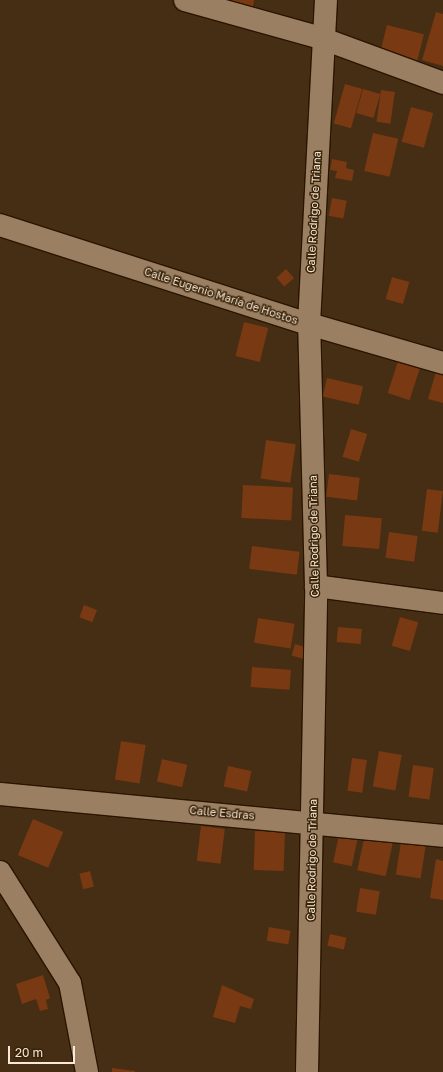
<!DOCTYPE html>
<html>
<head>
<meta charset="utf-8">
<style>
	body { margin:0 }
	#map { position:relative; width:443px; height:1072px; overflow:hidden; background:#452e13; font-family:"Golos Text",sans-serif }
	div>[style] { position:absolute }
	.building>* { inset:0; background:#793912; transform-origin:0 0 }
	.roads { filter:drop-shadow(1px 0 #2a1500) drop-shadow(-1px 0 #2a1500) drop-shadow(0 1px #2a1500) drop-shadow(0 -1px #2a1500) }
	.minor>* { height:22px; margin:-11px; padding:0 11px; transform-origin:11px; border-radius:11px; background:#9a7f63 }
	span { translate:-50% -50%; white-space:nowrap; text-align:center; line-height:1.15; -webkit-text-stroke:3px #3a2408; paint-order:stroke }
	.street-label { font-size:11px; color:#f7e8d8 }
	.scale { position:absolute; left:8px; top:1046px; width:67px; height:18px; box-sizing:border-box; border:2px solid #f7e8d8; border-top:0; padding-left:5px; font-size:12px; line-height:14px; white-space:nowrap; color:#f7e8d8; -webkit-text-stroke:3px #3a2408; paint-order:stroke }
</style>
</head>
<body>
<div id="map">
	<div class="building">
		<div style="clip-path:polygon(228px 0,254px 0,252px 14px,226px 5px)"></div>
		<div style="clip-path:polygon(436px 12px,443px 14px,443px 66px,422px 60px)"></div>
		<div style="left:387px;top:25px;width:38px;height:28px;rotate:14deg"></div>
		<div style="left:345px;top:84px;width:18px;height:41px;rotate:16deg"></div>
		<div style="left:363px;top:89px;width:18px;height:25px;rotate:16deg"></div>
		<div style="left:381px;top:90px;width:14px;height:32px;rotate:8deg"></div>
		<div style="left:411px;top:107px;width:23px;height:36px;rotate:15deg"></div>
		<div style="left:373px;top:133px;width:26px;height:39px;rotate:13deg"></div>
		<div style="clip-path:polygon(332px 159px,347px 162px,346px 168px,354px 170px,352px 181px,335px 178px,337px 171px,330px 170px)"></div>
		<div style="left:332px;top:198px;width:15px;height:18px;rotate:11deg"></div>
		<div style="left:286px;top:269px;width:12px;height:13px;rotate:48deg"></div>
		<div style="left:392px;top:277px;width:18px;height:23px;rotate:16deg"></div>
		<div style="left:244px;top:322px;width:25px;height:35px;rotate:14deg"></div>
		<div style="left:400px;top:355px;width:23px;height:40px;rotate:18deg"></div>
		<div style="clip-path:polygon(438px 365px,443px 367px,443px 403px,428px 399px)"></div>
		<div style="left:327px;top:378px;width:37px;height:19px;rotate:13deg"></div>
		<div style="left:351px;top:429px;width:17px;height:29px;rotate:17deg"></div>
		<div style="left:266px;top:440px;width:30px;height:39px;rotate:8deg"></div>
		<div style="left:329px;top:474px;width:31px;height:23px;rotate:7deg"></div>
		<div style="left:243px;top:485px;width:50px;height:33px;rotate:3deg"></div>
		<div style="left:427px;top:489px;width:16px;height:42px;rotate:7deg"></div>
		<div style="left:345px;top:515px;width:37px;height:31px;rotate:5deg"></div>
		<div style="left:389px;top:532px;width:29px;height:26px;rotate:8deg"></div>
		<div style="left:252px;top:546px;width:48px;height:23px;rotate:7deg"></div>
		<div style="left:84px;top:605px;width:14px;height:13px;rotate:21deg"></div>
		<div style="left:400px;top:617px;width:19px;height:30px;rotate:16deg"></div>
		<div style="left:258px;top:618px;width:37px;height:25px;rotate:9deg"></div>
		<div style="left:338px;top:627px;width:24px;height:15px;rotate:5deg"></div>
		<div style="left:295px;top:644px;width:15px;height:12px;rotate:16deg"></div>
		<div style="left:252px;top:667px;width:39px;height:20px;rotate:4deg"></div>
		<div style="left:121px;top:741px;width:25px;height:39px;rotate:9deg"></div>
		<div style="left:379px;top:751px;width:23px;height:36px;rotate:10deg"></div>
		<div style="left:352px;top:758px;width:15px;height:33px;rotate:8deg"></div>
		<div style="left:162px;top:759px;width:26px;height:23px;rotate:13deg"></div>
		<div style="left:413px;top:765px;width:21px;height:32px;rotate:8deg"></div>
		<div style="left:228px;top:766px;width:24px;height:21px;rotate:12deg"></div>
		<div style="left:33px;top:819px;width:33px;height:39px;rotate:23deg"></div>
		<div style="left:201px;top:826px;width:24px;height:35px;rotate:7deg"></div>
		<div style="left:340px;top:830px;width:19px;height:33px;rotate:12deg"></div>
		<div style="left:255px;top:831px;width:30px;height:39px;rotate:2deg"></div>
		<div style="left:365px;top:834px;width:29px;height:37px;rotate:12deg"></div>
		<div style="left:401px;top:842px;width:25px;height:33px;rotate:9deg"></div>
		<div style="clip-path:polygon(436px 859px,443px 861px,443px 900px,430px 898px)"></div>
		<div style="left:90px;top:871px;width:16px;height:11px;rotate:76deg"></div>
		<div style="left:360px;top:888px;width:20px;height:24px;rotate:9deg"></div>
		<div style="left:269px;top:927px;width:22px;height:14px;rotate:10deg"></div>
		<div style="left:330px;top:934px;width:17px;height:12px;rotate:13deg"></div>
		<div style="clip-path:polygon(43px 975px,50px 998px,46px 1000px,48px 1009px,40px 1011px,36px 999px,22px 1004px,16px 984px)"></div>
		<div style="clip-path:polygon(222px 985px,254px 999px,251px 1009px,240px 1006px,235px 1023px,213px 1017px)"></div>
		<div style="clip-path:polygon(112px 1068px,135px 1071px,135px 1072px,112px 1072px)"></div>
	</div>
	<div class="roads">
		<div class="minor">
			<div style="left:185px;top:0;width:141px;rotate:15.6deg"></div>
			<div style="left:321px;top:38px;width:130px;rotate:20.2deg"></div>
			<div style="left:0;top:225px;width:324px;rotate:17.8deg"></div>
			<div style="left:309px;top:324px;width:140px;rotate:16.2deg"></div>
			<div style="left:316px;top:586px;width:128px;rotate:7.6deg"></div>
			<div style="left:0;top:794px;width:445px;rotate:5.4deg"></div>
			<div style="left:0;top:872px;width:131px;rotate:57.8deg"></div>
			<div style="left:70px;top:983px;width:91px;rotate:79.2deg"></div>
			<div style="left:307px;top:1072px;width:486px;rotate:-88.9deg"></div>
			<div style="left:316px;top:586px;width:262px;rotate:-91.5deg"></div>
			<div style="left:309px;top:324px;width:324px;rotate:-87deg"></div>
		</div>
	</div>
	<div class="street-label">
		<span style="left:314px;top:212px;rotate:-87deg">Calle Rodrigo de Triana</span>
		<span style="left:221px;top:296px;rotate:18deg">Calle Eugenio María de Hostos</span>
		<span style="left:314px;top:536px;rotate:-91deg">Calle Rodrigo de Triana</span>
		<span style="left:222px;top:813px;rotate:5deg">Calle Esdras</span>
		<span style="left:312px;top:860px;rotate:-89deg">Calle Rodrigo de Triana</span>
	</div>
	<div class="scale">20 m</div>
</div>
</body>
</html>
